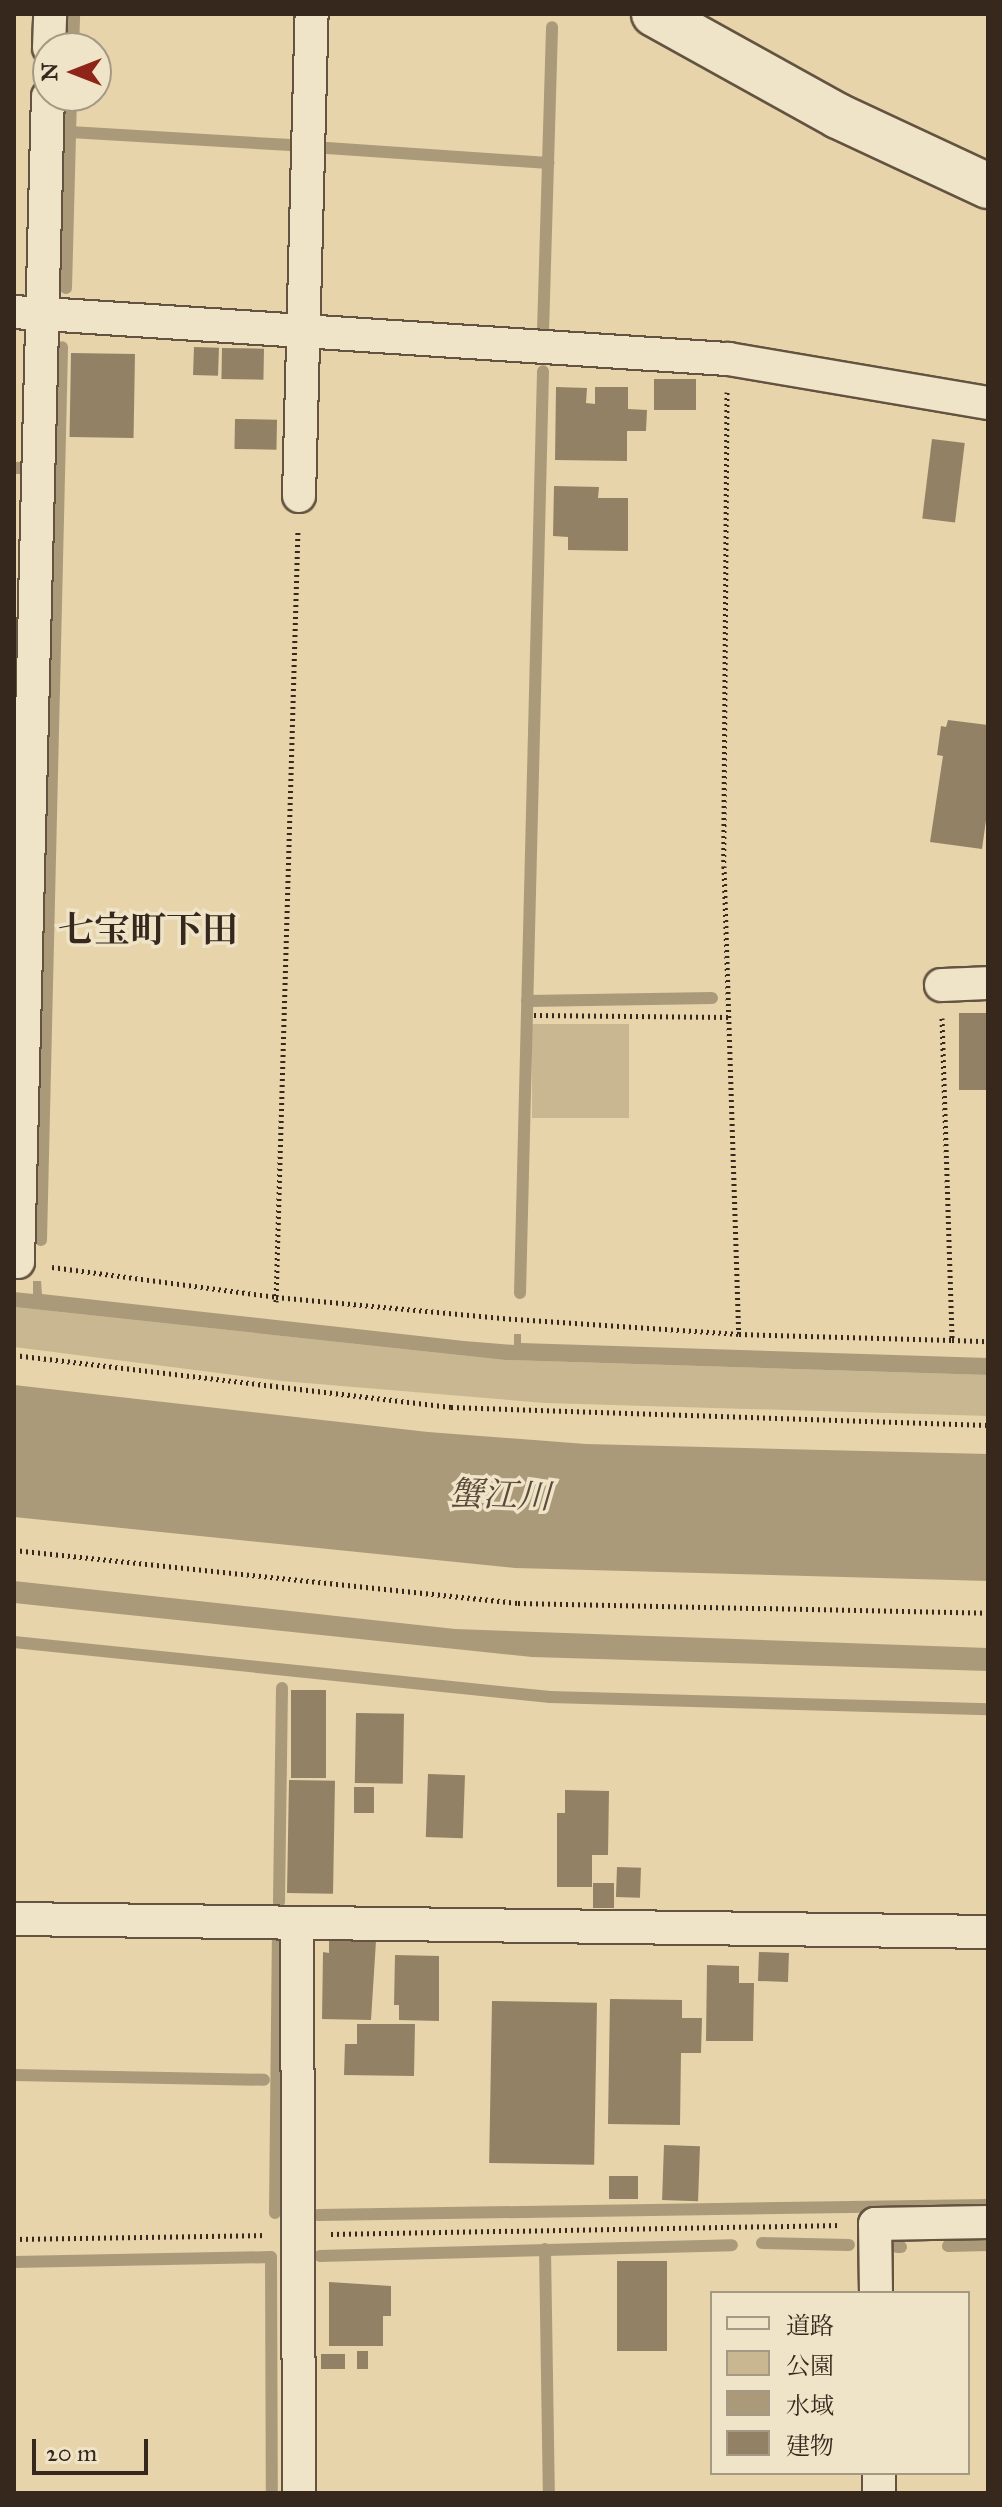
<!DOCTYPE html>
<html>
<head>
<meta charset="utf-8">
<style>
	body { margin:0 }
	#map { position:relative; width:1002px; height:2507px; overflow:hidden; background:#e7d4aa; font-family:"IM FELL Great Primer","Noto Serif JP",serif }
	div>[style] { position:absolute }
	.green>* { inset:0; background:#c9b792; transform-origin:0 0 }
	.water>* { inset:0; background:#ab9a7a }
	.stream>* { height:12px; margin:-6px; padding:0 6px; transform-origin:6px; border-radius:6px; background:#ab9a7a }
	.building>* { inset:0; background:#938166; transform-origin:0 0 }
	.path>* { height:5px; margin-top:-2.5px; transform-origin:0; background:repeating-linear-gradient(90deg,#37281d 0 2px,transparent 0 6px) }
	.roads { filter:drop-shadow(2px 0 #635340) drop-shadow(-2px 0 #635340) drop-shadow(0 2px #635340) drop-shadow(0 -2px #635340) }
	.street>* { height:32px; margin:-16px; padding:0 16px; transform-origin:16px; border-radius:16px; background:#efe3c8 }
	.secondary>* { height:44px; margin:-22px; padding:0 22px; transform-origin:22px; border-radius:22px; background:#efe3c8 }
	span { translate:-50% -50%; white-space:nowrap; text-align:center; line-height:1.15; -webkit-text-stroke:7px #efe3c8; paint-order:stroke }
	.water-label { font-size:34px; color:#5a4a39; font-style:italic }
	.quarter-label { font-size:36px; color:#37281d; font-weight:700 }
	.frame { position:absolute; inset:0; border:16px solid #37281d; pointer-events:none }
	.legend { position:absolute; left:710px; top:2291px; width:260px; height:184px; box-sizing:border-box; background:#efe3c8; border:2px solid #a59884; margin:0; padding:10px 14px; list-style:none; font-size:24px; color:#37281d }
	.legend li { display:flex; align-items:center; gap:16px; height:40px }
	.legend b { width:40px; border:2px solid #a59884 }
	.north { position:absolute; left:32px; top:32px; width:80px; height:80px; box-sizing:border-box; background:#efe3c8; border:2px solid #a59884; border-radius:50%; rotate:270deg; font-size:22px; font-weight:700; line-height:32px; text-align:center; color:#37281d }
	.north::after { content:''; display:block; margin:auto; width:28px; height:36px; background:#8f2418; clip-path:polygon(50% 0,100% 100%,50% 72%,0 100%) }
	.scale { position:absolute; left:32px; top:2439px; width:116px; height:36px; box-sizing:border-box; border:4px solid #37281d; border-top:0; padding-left:10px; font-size:24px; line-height:28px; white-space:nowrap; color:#37281d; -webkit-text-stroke:6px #efe3c8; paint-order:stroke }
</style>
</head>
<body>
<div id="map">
	<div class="green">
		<div style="left:532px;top:1024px;width:97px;height:94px"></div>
		<div style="clip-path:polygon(14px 1307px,505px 1360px,988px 1375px,988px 1416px,545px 1403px,282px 1381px,14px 1347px)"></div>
	</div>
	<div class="water">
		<div style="clip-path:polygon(33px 1281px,41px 1281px,42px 1294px,464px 1341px,514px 1345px,514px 1334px,521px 1334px,521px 1343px,988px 1358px,988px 1375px,505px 1360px,14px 1307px,14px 1292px,33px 1294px)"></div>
		<div style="clip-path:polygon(14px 1385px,428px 1432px,586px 1444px,988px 1454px,988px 1581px,515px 1568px,14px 1517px)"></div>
		<div style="clip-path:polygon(14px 1581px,455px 1629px,988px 1648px,988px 1671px,532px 1657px,14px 1603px)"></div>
	</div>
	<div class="stream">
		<div style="left:73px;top:48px;width:34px;rotate:-88deg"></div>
		<div style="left:70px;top:132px;width:221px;rotate:3.4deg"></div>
		<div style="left:327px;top:148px;width:222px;rotate:3.9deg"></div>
		<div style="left:66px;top:288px;width:192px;rotate:-88.5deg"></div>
		<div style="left:543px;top:332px;width:305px;rotate:-88.3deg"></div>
		<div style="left:14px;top:468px;width:7px"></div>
		<div style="left:527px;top:1001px;width:185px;rotate:-0.9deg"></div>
		<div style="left:41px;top:1240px;width:893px;rotate:-88.65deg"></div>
		<div style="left:520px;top:1293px;width:922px;rotate:-88.57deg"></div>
		<div style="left:14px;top:1642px;width:539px;rotate:5.86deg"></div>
		<div style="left:550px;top:1697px;width:438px;rotate:1.6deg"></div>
		<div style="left:279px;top:1902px;width:214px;rotate:-89.2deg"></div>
		<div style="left:14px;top:2075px;width:250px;rotate:1.1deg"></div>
		<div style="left:275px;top:2213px;width:274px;rotate:-89.4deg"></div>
		<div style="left:318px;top:2215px;width:670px;rotate:-0.86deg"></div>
		<div style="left:762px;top:2243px;width:87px;rotate:1.3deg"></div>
		<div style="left:948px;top:2246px;width:40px;rotate:-1.4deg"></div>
		<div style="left:897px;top:2247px;width:4px"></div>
		<div style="left:545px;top:2249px;width:244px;rotate:89.1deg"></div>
		<div style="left:320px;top:2256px;width:412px;rotate:-1.5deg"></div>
		<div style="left:14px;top:2262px;width:257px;rotate:-1.1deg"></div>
		<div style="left:271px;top:2257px;width:236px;rotate:89.8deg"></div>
	</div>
	<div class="building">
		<div style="left:194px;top:347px;width:25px;height:28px;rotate:2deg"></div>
		<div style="left:222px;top:348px;width:42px;height:31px;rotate:1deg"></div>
		<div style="left:71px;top:353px;width:64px;height:84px;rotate:1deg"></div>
		<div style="left:654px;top:379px;width:42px;height:31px"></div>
		<div style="clip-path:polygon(556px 387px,587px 388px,586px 403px,595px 404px,595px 387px,628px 387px,628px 409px,647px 410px,646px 431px,627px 431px,627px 461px,555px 460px)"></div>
		<div style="left:235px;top:419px;width:42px;height:30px;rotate:1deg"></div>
		<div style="left:932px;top:439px;width:33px;height:80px;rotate:7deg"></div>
		<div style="clip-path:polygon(554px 486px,599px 487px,598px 498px,628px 498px,628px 551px,568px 550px,568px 537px,553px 536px)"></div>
		<div style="clip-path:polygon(948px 720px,988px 725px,988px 806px,982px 849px,930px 842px,943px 756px,937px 755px,941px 726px,946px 727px)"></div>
		<div style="left:988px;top:1013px;width:77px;height:29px;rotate:90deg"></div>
		<div style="left:291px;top:1690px;width:35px;height:88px"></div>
		<div style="left:356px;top:1713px;width:48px;height:70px;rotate:1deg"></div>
		<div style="left:428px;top:1774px;width:37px;height:63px;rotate:2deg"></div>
		<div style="left:289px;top:1780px;width:46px;height:113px;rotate:1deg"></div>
		<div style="left:354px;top:1787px;width:20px;height:26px"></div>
		<div style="clip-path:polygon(565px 1790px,609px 1791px,608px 1855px,592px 1855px,592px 1887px,557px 1887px,557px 1813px,565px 1813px)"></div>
		<div style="left:617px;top:1867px;width:24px;height:30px;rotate:2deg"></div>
		<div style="left:593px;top:1883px;width:21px;height:25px"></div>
		<div style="clip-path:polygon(329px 1941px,376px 1941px,371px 2020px,322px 2019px,323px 1952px,329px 1953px)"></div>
		<div style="left:759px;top:1952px;width:30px;height:29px;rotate:2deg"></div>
		<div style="clip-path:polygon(395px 1955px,439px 1956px,439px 2021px,399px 2020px,399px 2005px,394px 2005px)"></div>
		<div style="clip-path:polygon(707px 1965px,739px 1966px,739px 1983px,754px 1983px,753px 2041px,706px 2041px)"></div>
		<div style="clip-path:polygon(610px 1999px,682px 2000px,682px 2018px,702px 2018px,701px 2053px,681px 2053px,680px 2125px,608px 2124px)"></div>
		<div style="left:492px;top:2001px;width:105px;height:162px;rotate:1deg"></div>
		<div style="clip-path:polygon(357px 2024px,415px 2024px,414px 2076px,344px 2075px,345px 2044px,357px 2044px)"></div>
		<div style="left:664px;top:2145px;width:36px;height:55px;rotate:2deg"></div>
		<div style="left:609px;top:2176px;width:29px;height:23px"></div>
		<div style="left:617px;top:2261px;width:50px;height:90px"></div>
		<div style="clip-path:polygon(329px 2282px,391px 2286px,391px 2316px,383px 2316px,383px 2346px,329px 2346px)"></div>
		<div style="left:357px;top:2351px;width:11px;height:18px"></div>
		<div style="left:321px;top:2354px;width:24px;height:15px"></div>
	</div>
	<div class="path">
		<div style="left:727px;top:392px;width:474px;rotate:90.4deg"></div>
		<div style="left:724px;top:866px;width:468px;rotate:88.2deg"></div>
		<div style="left:534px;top:1015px;width:195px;rotate:0.6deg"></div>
		<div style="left:942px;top:1018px;width:322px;rotate:88.2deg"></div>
		<div style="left:952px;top:1340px;width:36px;rotate:2deg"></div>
		<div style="left:52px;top:1267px;width:226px;rotate:7.6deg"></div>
		<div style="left:276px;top:1297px;width:240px;rotate:5.3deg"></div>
		<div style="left:515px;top:1319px;width:225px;rotate:3.8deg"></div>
		<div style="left:739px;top:1334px;width:213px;rotate:1.6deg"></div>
		<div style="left:276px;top:1302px;width:771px;rotate:-88.37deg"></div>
		<div style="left:14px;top:1355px;width:440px;rotate:6.8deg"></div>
		<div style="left:451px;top:1407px;width:537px;rotate:1.92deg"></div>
		<div style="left:14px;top:1550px;width:507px;rotate:6deg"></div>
		<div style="left:518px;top:1603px;width:470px;rotate:1.2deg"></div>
		<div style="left:331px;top:2234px;width:510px;rotate:-1.01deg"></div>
		<div style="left:14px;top:2239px;width:251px;rotate:-0.9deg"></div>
	</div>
	<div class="roads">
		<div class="street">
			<div style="left:49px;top:48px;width:34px;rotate:-88deg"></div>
			<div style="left:14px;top:312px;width:716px;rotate:3.77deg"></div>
			<div style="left:728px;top:359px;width:264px;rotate:9.6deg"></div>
			<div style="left:299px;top:496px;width:482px;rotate:-88.5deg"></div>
			<div style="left:941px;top:985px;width:47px;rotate:-2.4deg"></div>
			<div style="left:18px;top:1262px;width:1166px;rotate:-88.53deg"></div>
			<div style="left:14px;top:1919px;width:974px;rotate:0.76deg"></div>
			<div style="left:297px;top:1924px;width:569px;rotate:89.8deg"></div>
			<div style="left:876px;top:2293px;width:69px;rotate:-90.8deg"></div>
			<div style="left:875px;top:2224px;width:113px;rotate:-1deg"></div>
			<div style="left:879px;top:2473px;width:20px;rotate:90deg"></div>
		</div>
		<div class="secondary">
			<div style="left:654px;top:14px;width:210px;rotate:29deg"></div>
			<div style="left:838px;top:116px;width:166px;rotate:25deg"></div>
		</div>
	</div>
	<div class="water-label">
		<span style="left:500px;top:1495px;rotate:2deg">蟹江川</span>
	</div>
	<div class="quarter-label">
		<span style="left:148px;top:931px">七宝町下田</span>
	</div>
	<div class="frame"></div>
	<ul class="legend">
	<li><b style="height:10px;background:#efe3c8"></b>道路</li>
	<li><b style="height:22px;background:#c9b792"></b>公園</li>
	<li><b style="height:22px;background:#ab9a7a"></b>水域</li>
	<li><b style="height:22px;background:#938166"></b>建物</li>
	</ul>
	<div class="north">N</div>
	<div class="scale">20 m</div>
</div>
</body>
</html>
